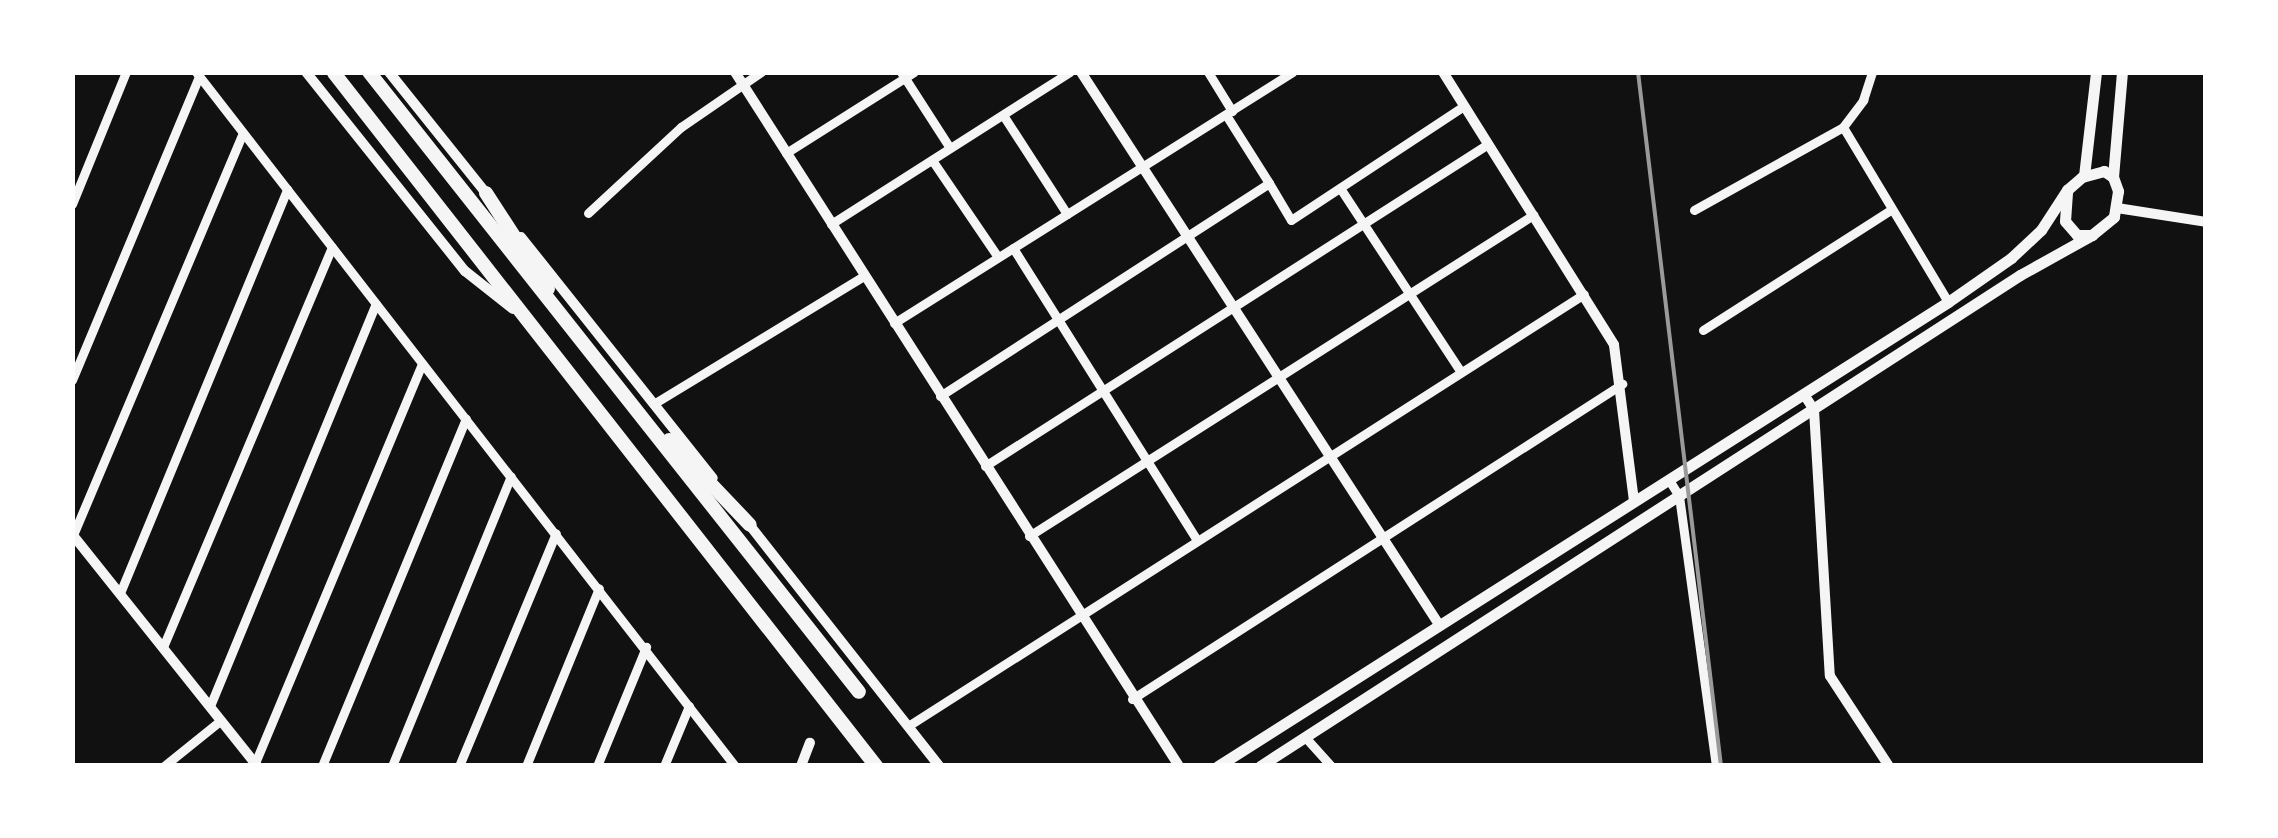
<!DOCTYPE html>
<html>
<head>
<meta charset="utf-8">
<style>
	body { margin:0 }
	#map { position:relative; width:2278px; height:838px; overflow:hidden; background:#111; font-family:"Source Serif 4",serif }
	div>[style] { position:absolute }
	.minor>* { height:9px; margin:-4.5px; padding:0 4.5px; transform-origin:4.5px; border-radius:4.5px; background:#f5f5f5 }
	.tertiary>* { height:10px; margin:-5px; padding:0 5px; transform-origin:5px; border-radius:5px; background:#f5f5f5 }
	.secondary>* { height:11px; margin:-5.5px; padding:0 5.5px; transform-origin:5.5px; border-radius:5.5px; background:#f5f5f5 }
	.trunk>* { height:14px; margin:-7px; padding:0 7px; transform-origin:7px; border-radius:7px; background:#f5f5f5 }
	.rail>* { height:4px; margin:-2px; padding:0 2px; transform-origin:2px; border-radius:2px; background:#9a9a9a }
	span { translate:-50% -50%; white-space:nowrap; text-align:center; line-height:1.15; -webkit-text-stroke:10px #fff; paint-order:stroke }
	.frame { position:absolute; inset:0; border:75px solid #fff; pointer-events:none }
</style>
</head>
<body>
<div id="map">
	<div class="minor">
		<div style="left:196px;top:72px;width:879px;rotate:52.17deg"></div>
		<div style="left:901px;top:72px;width:90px;rotate:57.2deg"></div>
		<div style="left:1208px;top:72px;width:46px;rotate:58.4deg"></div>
		<div style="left:1003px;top:115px;width:118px;rotate:57.1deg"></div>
		<div style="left:1843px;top:127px;width:204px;rotate:59deg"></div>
		<div style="left:786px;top:153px;width:151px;rotate:-32.3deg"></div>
		<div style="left:932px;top:160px;width:117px;rotate:55.8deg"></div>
		<div style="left:1269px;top:183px;width:43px;rotate:59.3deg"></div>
		<div style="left:1291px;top:220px;width:207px;rotate:-33.4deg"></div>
		<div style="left:1340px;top:188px;width:219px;rotate:56.7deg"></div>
		<div style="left:72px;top:204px;width:143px;rotate:-67.8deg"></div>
		<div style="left:1694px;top:210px;width:171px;rotate:-29.1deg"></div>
		<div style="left:1843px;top:127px;width:34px;rotate:-53deg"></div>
		<div style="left:1863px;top:100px;width:29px;rotate:-72deg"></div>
		<div style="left:588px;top:213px;width:127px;rotate:-42.8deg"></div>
		<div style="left:681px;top:127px;width:97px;rotate:-34.5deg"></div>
		<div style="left:831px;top:224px;width:283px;rotate:-32.5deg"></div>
		<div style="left:1013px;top:248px;width:344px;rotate:57.8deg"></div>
		<div style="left:894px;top:323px;width:471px;rotate:-32.2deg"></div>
		<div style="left:1703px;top:330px;width:224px;rotate:-32.6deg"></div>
		<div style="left:72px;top:380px;width:329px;rotate:-67.3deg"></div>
		<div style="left:940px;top:396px;width:392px;rotate:-32.9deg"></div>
		<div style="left:1269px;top:183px;width:80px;rotate:-122.3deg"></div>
		<div style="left:655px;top:403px;width:245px;rotate:-31.3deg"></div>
		<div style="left:985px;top:466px;width:597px;rotate:-32.63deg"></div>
		<div style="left:1669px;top:480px;width:19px;rotate:58deg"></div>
		<div style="left:1679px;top:496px;width:273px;rotate:82.2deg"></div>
		<div style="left:73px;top:535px;width:435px;rotate:-67.1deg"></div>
		<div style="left:1029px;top:536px;width:598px;rotate:-32.49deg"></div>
		<div style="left:120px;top:593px;width:437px;rotate:-67.5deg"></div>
		<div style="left:163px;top:647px;width:434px;rotate:-67.1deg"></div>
		<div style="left:1132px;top:699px;width:583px;rotate:-32.74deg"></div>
		<div style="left:210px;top:706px;width:435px;rotate:-67.6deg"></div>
		<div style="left:908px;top:726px;width:802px;rotate:-32.58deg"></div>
		<div style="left:1305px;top:737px;width:39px;rotate:48deg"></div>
		<div style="left:255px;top:763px;width:433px;rotate:-67.3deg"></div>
		<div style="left:164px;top:766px;width:73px;rotate:-38.9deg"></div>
		<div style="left:322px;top:766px;width:376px;rotate:-67.5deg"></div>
		<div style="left:392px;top:766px;width:313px;rotate:-67.7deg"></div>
		<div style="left:459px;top:766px;width:252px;rotate:-67.4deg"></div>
		<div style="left:526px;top:766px;width:192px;rotate:-67.7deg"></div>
		<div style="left:597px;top:766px;width:129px;rotate:-67.6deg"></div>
		<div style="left:664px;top:766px;width:65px;rotate:-67.4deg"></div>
	</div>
	<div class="tertiary">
		<div style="left:306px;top:72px;width:255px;rotate:51.4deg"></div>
		<div style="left:465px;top:271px;width:61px;rotate:38.4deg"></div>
		<div style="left:389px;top:72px;width:160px;rotate:51.3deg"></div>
		<div style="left:735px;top:72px;width:824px;rotate:57.39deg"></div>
		<div style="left:1081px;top:72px;width:660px;rotate:57.06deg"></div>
		<div style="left:1443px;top:72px;width:322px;rotate:57.9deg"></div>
		<div style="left:1614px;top:345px;width:158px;rotate:82.7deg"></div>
		<div style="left:2117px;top:208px;width:90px;rotate:8.9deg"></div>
		<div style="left:521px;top:237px;width:308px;rotate:51.5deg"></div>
		<div style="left:1805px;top:396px;width:17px;rotate:57deg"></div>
		<div style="left:1814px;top:410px;width:266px;rotate:86.6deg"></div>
		<div style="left:1830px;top:676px;width:108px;rotate:56.8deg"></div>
		<div style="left:748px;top:523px;width:309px;rotate:51.8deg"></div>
		<div style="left:72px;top:534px;width:297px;rotate:51.4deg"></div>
		<div style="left:801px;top:766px;width:25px;rotate:-69deg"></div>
	</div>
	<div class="secondary">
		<div style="left:2104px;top:171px;width:11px;rotate:34deg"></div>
		<div style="left:2113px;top:177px;width:15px;rotate:70deg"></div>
		<div style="left:2118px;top:191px;width:26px;rotate:99deg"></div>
		<div style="left:2114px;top:217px;width:28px;rotate:141deg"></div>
		<div style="left:2092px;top:235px;width:15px;rotate:180deg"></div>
		<div style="left:2077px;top:235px;width:18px;rotate:-131deg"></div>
		<div style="left:2065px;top:221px;width:31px;rotate:-86deg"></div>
		<div style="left:2067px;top:190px;width:20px;rotate:-41deg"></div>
		<div style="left:2082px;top:177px;width:23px;rotate:-15deg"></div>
		<div style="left:2084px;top:176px;width:105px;rotate:-83.4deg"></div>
		<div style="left:2113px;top:177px;width:105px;rotate:-85.1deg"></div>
		<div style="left:1218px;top:766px;width:865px;rotate:-32.44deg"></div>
		<div style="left:1948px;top:302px;width:77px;rotate:-34.9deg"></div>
		<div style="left:2011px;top:258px;width:41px;rotate:-43deg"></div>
		<div style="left:2041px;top:230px;width:48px;rotate:-57deg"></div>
		<div style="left:1260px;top:766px;width:905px;rotate:-32.86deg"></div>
		<div style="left:2020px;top:275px;width:82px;rotate:-29.1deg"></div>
	</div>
	<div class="trunk">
		<div style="left:369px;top:72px;width:790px;rotate:51.68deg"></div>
		<div style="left:334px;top:73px;width:880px;rotate:51.97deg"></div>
		<div style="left:486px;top:193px;width:114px;rotate:57.1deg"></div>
		<div style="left:669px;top:440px;width:117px;rotate:46.4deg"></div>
	</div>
	<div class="rail">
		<div style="left:1638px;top:72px;width:699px;rotate:83.18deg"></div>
	</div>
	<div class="frame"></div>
</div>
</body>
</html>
